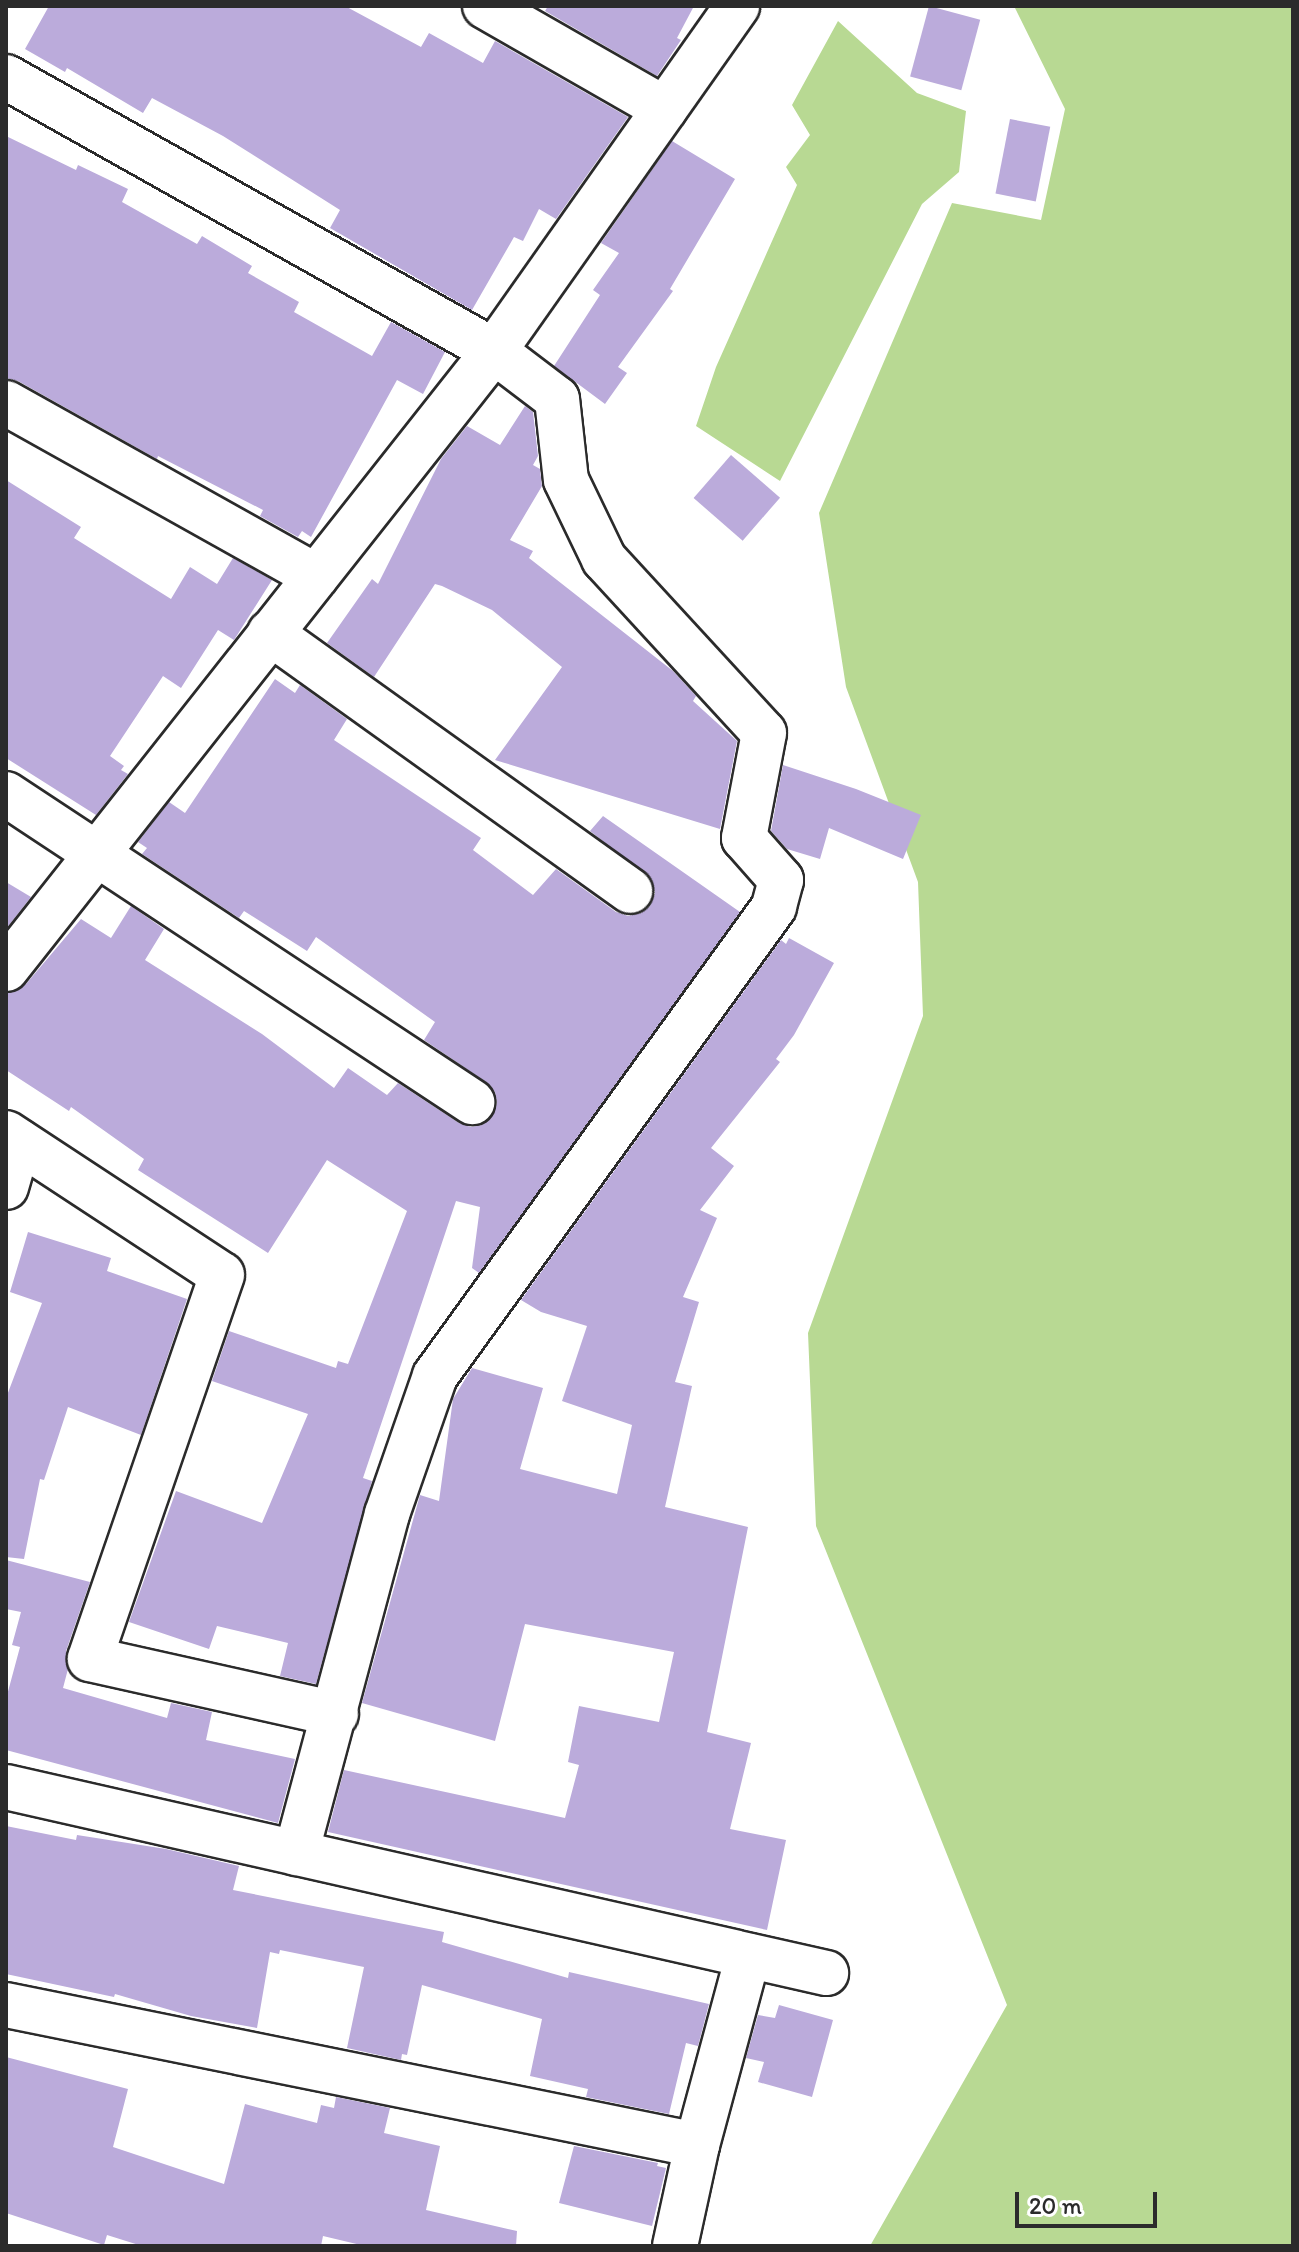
<!DOCTYPE html>
<html>
<head>
<meta charset="utf-8">
<style>
	body { margin:0 }
	#map { position:relative; width:1299px; height:2252px; overflow:hidden; background:#fff; font-family:Itim,sans-serif }
	div>[style] { position:absolute }
	.green>* { inset:0; background:#b8d993 }
	.building>* { inset:0; background:#bbabdb; transform-origin:0 0 }
	.roads { filter:drop-shadow(2px 0 #2b2b2b) drop-shadow(-2px 0 #2b2b2b) drop-shadow(0 2px #2b2b2b) drop-shadow(0 -2px #2b2b2b) }
	.minor>* { height:44px; margin:-22px; padding:0 22px; transform-origin:22px; border-radius:22px; background:#fff }
	span { translate:-50% -50%; white-space:nowrap; text-align:center; line-height:1.15; -webkit-text-stroke:8px #fff; paint-order:stroke }
	.frame { position:absolute; inset:0; border:8px solid #2b2b2b; pointer-events:none }
	.scale { position:absolute; left:1015px; top:2192px; width:142px; height:36px; box-sizing:border-box; border:4px solid #2b2b2b; border-top:0; padding-left:10px; font-size:24px; line-height:28px; white-space:nowrap; color:#2b2b2b; -webkit-text-stroke:6px #fff; paint-order:stroke }
</style>
</head>
<body>
<div id="map">
	<div class="green">
		<div style="clip-path:polygon(1014px 6px,1293px 6px,1293px 2246px,870px 2246px,1007px 2005px,816px 1526px,808px 1333px,923px 1016px,918px 882px,846px 687px,819px 513px,952px 203px,1041px 220px,1065px 109px)"></div>
		<div style="clip-path:polygon(838px 21px,917px 93px,966px 111px,959px 172px,922px 204px,780px 481px,696px 426px,716px 367px,797px 185px,786px 167px,810px 135px,792px 105px)"></div>
	</div>
	<div class="building">
		<div style="clip-path:polygon(49px 6px,345px 6px,421px 47px,429px 33px,483px 63px,495px 41px,628px 117px,556px 219px,539px 209px,523px 241px,514px 237px,472px 310px,330px 228px,340px 210px,223px 136px,152px 98px,143px 113px,67px 68px,65px 72px,25px 49px)"></div>
		<div style="clip-path:polygon(548px 6px,694px 6px,677px 38px,681px 40px,657px 76px,545px 11px)"></div>
		<div style="left:929px;top:6px;width:53px;height:73px;rotate:15deg"></div>
		<div style="left:1010px;top:119px;width:41px;height:76px;rotate:11deg"></div>
		<div style="clip-path:polygon(6px 136px,76px 170px,78px 165px,128px 189px,122px 202px,197px 244px,202px 236px,252px 266px,248px 273px,299px 302px,294px 312px,372px 356px,391px 322px,445px 352px,423px 394px,397px 380px,311px 537px,302px 531px,298px 537px,260px 516px,263px 510px,158px 456px,157px 459px,18px 381px,6px 378px)"></div>
		<div style="clip-path:polygon(672px 141px,735px 179px,670px 289px,673px 291px,618px 367px,627px 373px,605px 404px,554px 366px,600px 295px,593px 290px,619px 253px,601px 243px)"></div>
		<div style="clip-path:polygon(525px 406px,533px 412px,538px 456px,533px 465px,540px 469px,542px 486px,510px 540px,533px 551px,529px 558px,673px 671px,696px 696px,693px 701px,737px 741px,720px 829px,495px 760px,562px 667px,492px 610px,442px 586px,435px 584px,374px 677px,327px 643px,372px 579px,378px 584px,441px 459px,467px 426px,500px 445px)"></div>
		<div style="left:731px;top:455px;width:65px;height:57px;rotate:41deg"></div>
		<div style="clip-path:polygon(6px 480px,81px 527px,74px 538px,171px 599px,190px 567px,217px 584px,233px 558px,272px 580px,234px 640px,218px 630px,181px 688px,163px 676px,110px 756px,124px 766px,121px 770px,128px 774px,96px 815px,6px 758px)"></div>
		<div style="clip-path:polygon(275px 679px,295px 693px,300px 685px,347px 719px,334px 740px,481px 838px,473px 850px,533px 895px,556px 869px,616px 912px,628px 916px,641px 913px,650px 906px,655px 893px,652px 880px,590px 831px,603px 816px,740px 912px,479px 1273px,472px 1268px,480px 1207px,456px 1201px,363px 1478px,372px 1481px,316px 1684px,280px 1676px,288px 1643px,217px 1626px,209px 1649px,129px 1622px,176px 1491px,262px 1523px,308px 1414px,212px 1381px,229px 1331px,336px 1368px,338px 1361px,348px 1364px,407px 1211px,327px 1160px,268px 1253px,138px 1170px,144px 1159px,71px 1107px,69px 1111px,6px 1070px,6px 993px,26px 984px,81px 919px,111px 938px,131px 906px,164px 929px,145px 960px,262px 1034px,334px 1088px,348px 1068px,387px 1095px,398px 1083px,459px 1123px,471px 1127px,482px 1125px,492px 1116px,497px 1103px,495px 1092px,486px 1082px,424px 1040px,435px 1022px,316px 937px,307px 951px,244px 911px,239px 918px,142px 854px,147px 848px,138px 842px,169px 802px,185px 813px)"></div>
		<div style="clip-path:polygon(783px 765px,856px 789px,921px 815px,903px 859px,829px 828px,820px 859px,787px 849px,771px 831px)"></div>
		<div style="clip-path:polygon(6px 882px,31px 897px,6px 929px)"></div>
		<div style="clip-path:polygon(789px 938px,834px 963px,794px 1035px,776px 1059px,780px 1062px,711px 1148px,734px 1166px,700px 1210px,717px 1218px,683px 1297px,699px 1302px,675px 1382px,692px 1386px,665px 1507px,748px 1527px,707px 1732px,751px 1743px,730px 1829px,786px 1840px,767px 1930px,328px 1832px,344px 1770px,565px 1818px,579px 1765px,568px 1762px,579px 1706px,659px 1722px,674px 1652px,525px 1624px,495px 1741px,362px 1703px,420px 1495px,439px 1501px,453px 1399px,472px 1368px,543px 1388px,520px 1469px,617px 1494px,632px 1425px,562px 1401px,587px 1326px,541px 1312px,521px 1300px,781px 940px,786px 944px)"></div>
		<div style="clip-path:polygon(28px 1232px,111px 1258px,107px 1271px,187px 1299px,141px 1435px,68px 1407px,44px 1480px,40px 1479px,24px 1559px,6px 1557px,6px 1398px,42px 1303px,10px 1292px)"></div>
		<div style="clip-path:polygon(6px 1560px,90px 1582px,66px 1651px,68px 1669px,63px 1688px,167px 1718px,171px 1703px,212px 1712px,206px 1740px,295px 1759px,278px 1823px,6px 1750px,6px 1699px,20px 1647px,12px 1645px,21px 1612px,6px 1609px)"></div>
		<div style="clip-path:polygon(6px 1826px,76px 1840px,77px 1835px,166px 1849px,239px 1866px,233px 1890px,444px 1932px,442px 1942px,568px 1978px,569px 1972px,709px 2004px,698px 2046px,686px 2043px,669px 2114px,586px 2097px,588px 2089px,530px 2076px,542px 2019px,422px 1985px,407px 2055px,402px 2054px,401px 2060px,347px 2048px,364px 1967px,280px 1950px,279px 1954px,270px 1952px,257px 2028px,191px 2016px,115px 1994px,114px 1997px,6px 1974px)"></div>
		<div style="clip-path:polygon(779px 2005px,833px 2020px,812px 2097px,758px 2082px,764px 2062px,746px 2058px,758px 2015px,775px 2018px)"></div>
		<div style="clip-path:polygon(6px 2057px,128px 2089px,113px 2147px,224px 2184px,245px 2104px,317px 2123px,321px 2105px,334px 2108px,336px 2097px,390px 2108px,384px 2133px,440px 2146px,426px 2210px,517px 2231px,516px 2246px,365px 2246px,323px 2236px,321px 2246px,142px 2246px,107px 2235px,104px 2245px,6px 2213px)"></div>
		<div style="clip-path:polygon(574px 2146px,658px 2163px,657px 2166px,666px 2168px,652px 2226px,559px 2203px)"></div>
	</div>
	<div class="roads">
		<div class="minor">
			<div style="left:485px;top:6px;width:207px;rotate:29.8deg"></div>
			<div style="left:6px;top:77px;width:560px;rotate:29.31deg"></div>
			<div style="left:494px;top:351px;width:79px;rotate:37.3deg"></div>
			<div style="left:557px;top:399px;width:81px;rotate:83.7deg"></div>
			<div style="left:566px;top:480px;width:88px;rotate:64.3deg"></div>
			<div style="left:604px;top:559px;width:236px;rotate:47.4deg"></div>
			<div style="left:764px;top:733px;width:107px;rotate:100.8deg"></div>
			<div style="left:744px;top:838px;width:56px;rotate:48.6deg"></div>
			<div style="left:781px;top:880px;width:28px;rotate:105deg"></div>
			<div style="left:774px;top:907px;width:579px;rotate:125.86deg"></div>
			<div style="left:435px;top:1376px;width:146px;rotate:109.2deg"></div>
			<div style="left:387px;top:1514px;width:351px;rotate:105deg"></div>
			<div style="left:6px;top:403px;width:355px;rotate:29.2deg"></div>
			<div style="left:270px;top:633px;width:443px;rotate:35.6deg"></div>
			<div style="left:6px;top:794px;width:559px;rotate:33.46deg"></div>
			<div style="left:6px;top:969px;width:787px;rotate:-51.7deg"></div>
			<div style="left:494px;top:351px;width:422px;rotate:-54.8deg"></div>
			<div style="left:6px;top:1133px;width:258px;rotate:33.3deg"></div>
			<div style="left:222px;top:1275px;width:406px;rotate:109deg"></div>
			<div style="left:90px;top:1659px;width:252px;rotate:12.6deg"></div>
			<div style="left:6px;top:1187px;width:47px;rotate:-73.9deg"></div>
			<div style="left:6px;top:1787px;width:841px;rotate:12.78deg"></div>
			<div style="left:6px;top:2005px;width:705px;rotate:11.45deg"></div>
			<div style="left:675px;top:2246px;width:103px;rotate:-77.7deg"></div>
			<div style="left:697px;top:2145px;width:196px;rotate:-74.9deg"></div>
		</div>
	</div>
	<div class="frame"></div>
	<div class="scale">20 m</div>
</div>
</body>
</html>
